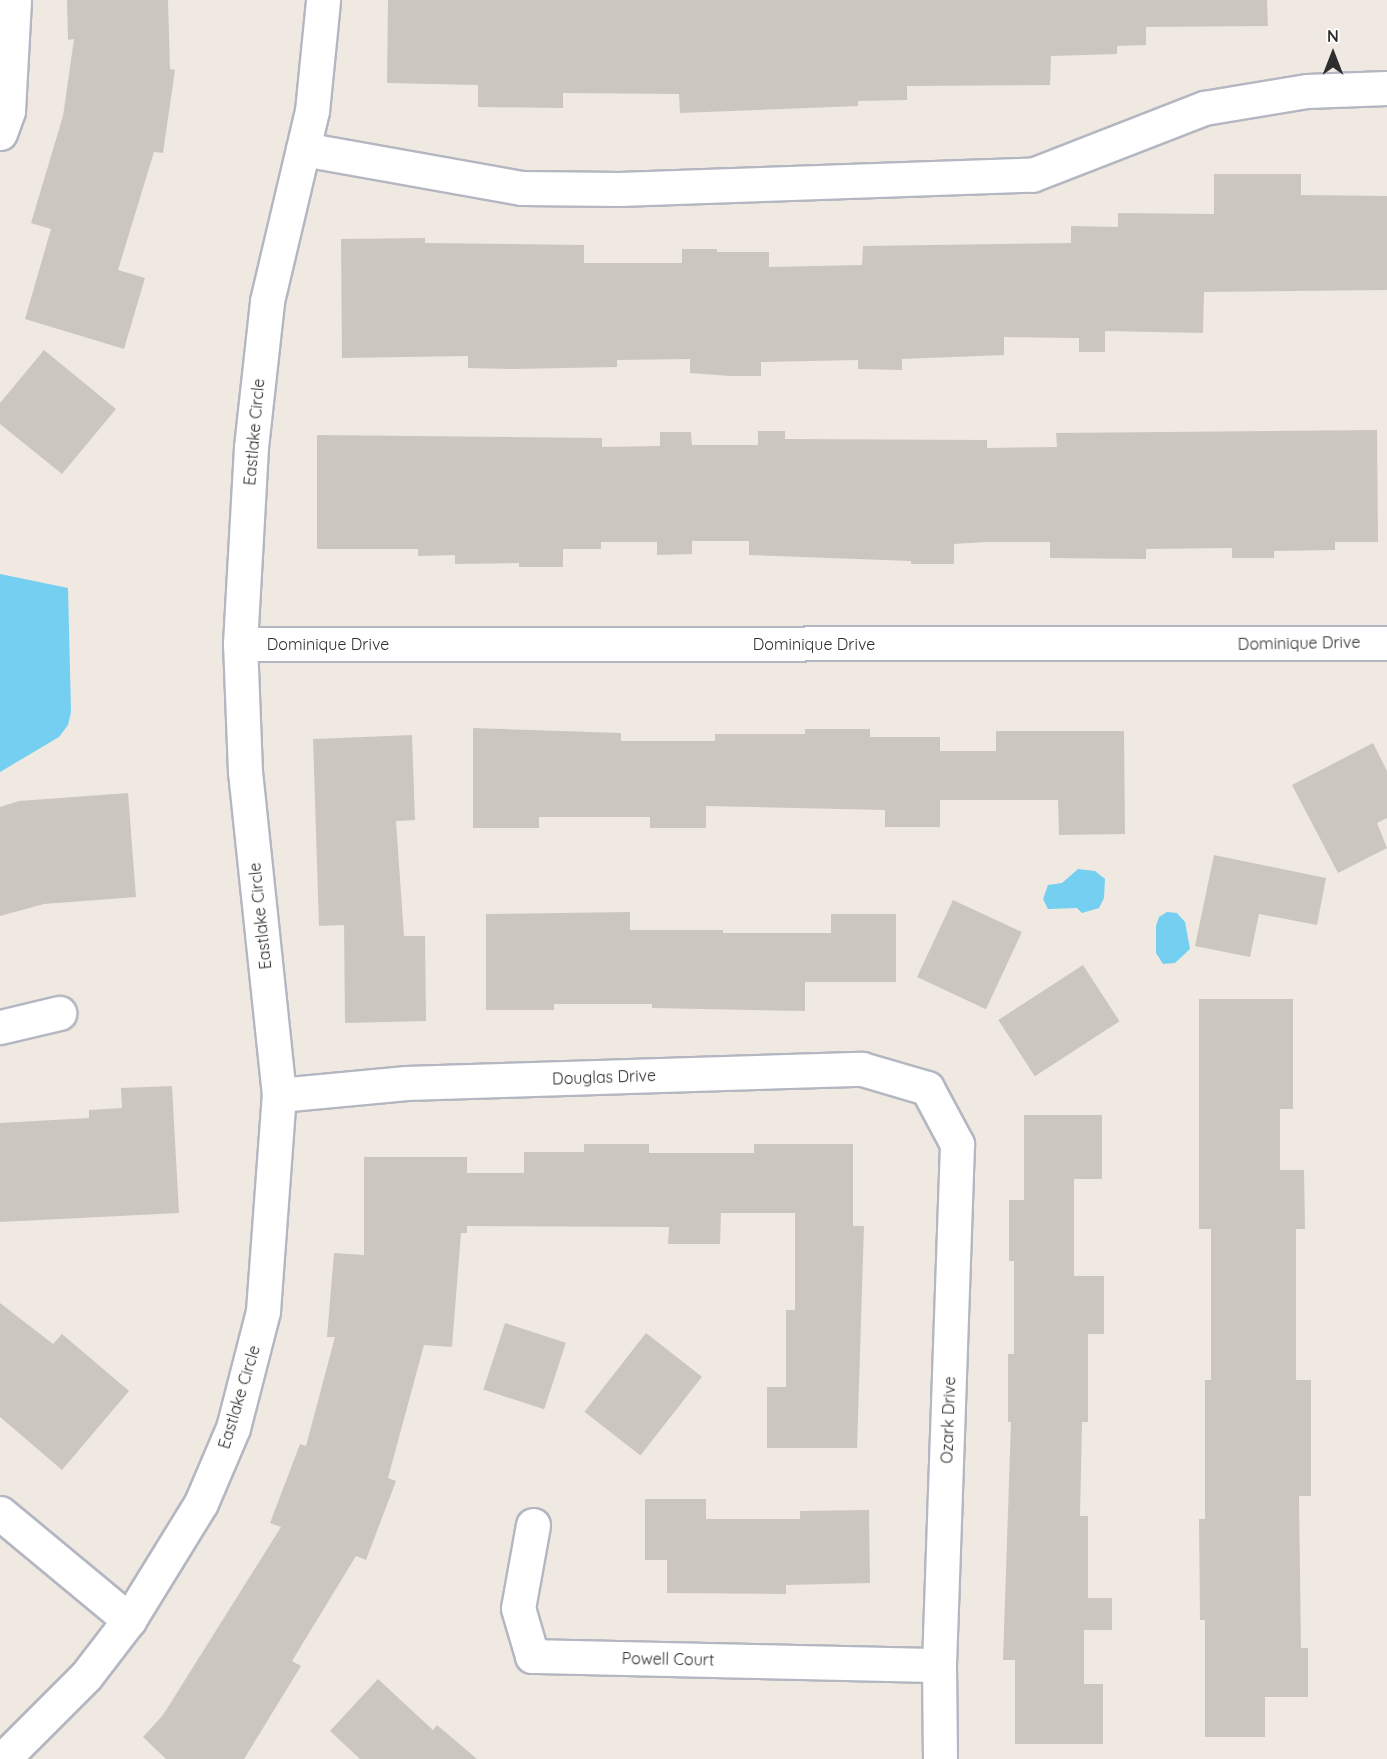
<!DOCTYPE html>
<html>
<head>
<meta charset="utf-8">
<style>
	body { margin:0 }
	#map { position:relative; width:1387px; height:1759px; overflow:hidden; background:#efe9e1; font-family:Quicksand,sans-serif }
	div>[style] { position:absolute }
	.water>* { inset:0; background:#75cff0 }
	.building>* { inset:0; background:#cbc7bf; transform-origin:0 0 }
	.roads { filter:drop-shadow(2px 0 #b4b7c1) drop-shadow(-2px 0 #b4b7c1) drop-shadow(0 2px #b4b7c1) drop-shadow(0 -2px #b4b7c1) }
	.minor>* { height:33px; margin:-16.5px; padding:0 16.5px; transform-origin:16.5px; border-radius:16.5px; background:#fff }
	span { translate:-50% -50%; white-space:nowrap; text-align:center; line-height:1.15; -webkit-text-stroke:4.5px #fff; paint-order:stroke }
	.street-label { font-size:16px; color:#2e2e2e }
	.north { position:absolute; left:1303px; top:24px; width:60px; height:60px; -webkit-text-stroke:4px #fff; paint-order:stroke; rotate:0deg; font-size:16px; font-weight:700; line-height:24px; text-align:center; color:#2e2e2e }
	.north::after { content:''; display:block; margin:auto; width:21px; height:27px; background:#2e2e2e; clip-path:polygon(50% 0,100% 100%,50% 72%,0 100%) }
</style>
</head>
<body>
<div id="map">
	<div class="water">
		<div style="clip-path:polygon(0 574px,68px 588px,71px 712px,68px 725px,59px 737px,0 772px)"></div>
		<div style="clip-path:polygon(1078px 869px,1095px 871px,1105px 879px,1104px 898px,1099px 908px,1082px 913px,1077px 908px,1048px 909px,1043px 899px,1048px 885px,1062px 883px)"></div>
		<div style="clip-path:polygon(1167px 912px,1177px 913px,1185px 922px,1190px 949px,1175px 963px,1163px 964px,1156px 953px,1156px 926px,1159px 917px)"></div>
	</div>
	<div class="building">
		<div style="clip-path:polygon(67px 0,168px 0,170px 69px,175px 70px,163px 153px,154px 152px,118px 270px,145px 278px,124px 349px,25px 319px,51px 229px,31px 223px,63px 116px,74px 39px,68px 40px)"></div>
		<div style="clip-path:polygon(388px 0,1267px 0,1268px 26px,1146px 27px,1146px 45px,1117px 46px,1117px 54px,1051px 56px,1050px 85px,907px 86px,907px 100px,858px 101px,858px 106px,680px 113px,679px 94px,563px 93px,563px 108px,478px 107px,478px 85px,387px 83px)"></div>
		<div style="clip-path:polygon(1214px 174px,1301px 174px,1301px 195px,1387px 196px,1387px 290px,1204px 292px,1203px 333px,1105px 331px,1105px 352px,1079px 352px,1079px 338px,1004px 337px,1004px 355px,902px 359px,902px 370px,858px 369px,858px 360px,761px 362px,761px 376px,730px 376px,690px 373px,690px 359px,617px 360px,617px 367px,513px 369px,468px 368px,468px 356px,342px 358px,341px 239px,425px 238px,425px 243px,584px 245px,584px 263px,682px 263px,682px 249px,717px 249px,717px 252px,769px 252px,769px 267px,862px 265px,863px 246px,1071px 243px,1071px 226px,1118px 227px,1118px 213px,1214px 214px)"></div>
		<div style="clip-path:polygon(44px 350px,116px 409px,62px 474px,0 424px,0 403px)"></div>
		<div style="clip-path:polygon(1377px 430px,1378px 542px,1335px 542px,1335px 550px,1274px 551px,1274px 558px,1232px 558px,1232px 548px,1146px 549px,1146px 559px,1050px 558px,1050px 542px,987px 542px,954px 544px,954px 564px,911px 564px,911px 561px,749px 555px,749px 541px,692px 541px,692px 554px,657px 555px,657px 542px,601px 542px,601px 549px,563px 549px,563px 567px,519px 567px,519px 563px,455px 564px,455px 555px,418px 556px,418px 549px,317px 549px,317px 435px,602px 438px,602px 447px,660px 446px,660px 432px,691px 432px,692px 445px,758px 445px,758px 431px,785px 431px,785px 439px,987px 440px,987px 448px,1057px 447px,1056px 433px)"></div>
		<div style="clip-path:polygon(473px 728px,621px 733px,621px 741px,715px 741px,715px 734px,805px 734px,805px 729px,870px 729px,870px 737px,940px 737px,940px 751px,996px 751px,996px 731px,1124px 731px,1125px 834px,1059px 835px,1058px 800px,940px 800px,940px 827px,885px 827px,885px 810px,706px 806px,706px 828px,650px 828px,650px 817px,539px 817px,539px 828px,473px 828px)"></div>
		<div style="clip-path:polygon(412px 735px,415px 820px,396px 821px,404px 936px,425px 936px,426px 1021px,345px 1023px,344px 925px,319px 926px,313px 739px)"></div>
		<div style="clip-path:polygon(1373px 743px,1387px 771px,1387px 818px,1377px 823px,1387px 848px,1338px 873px,1292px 785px)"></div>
		<div style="clip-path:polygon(128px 793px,136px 897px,44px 904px,0 916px,0 807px,19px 801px)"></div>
		<div style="clip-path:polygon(1214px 855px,1326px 878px,1317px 925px,1259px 914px,1250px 957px,1195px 946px)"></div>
		<div style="left:953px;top:900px;width:76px;height:85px;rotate:25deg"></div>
		<div style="clip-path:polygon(630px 912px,630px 930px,723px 930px,723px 933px,831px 933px,831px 914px,896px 914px,896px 982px,805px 982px,805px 1011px,652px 1008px,652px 1004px,554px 1004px,554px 1010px,486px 1010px,486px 914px)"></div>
		<div style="left:1083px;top:965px;width:67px;height:101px;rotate:57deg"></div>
		<div style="clip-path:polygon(1199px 999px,1293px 999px,1293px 1109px,1280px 1109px,1280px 1170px,1304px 1170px,1305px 1229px,1296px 1229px,1296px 1380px,1311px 1380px,1311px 1496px,1299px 1496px,1301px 1648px,1308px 1648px,1308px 1697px,1265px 1697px,1265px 1737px,1205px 1737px,1205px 1620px,1200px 1620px,1199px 1519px,1205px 1519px,1205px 1380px,1211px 1380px,1211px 1229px,1199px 1229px)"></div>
		<div style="clip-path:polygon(172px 1086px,179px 1213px,0 1222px,0 1123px,89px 1118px,89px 1110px,122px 1108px,121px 1088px)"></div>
		<div style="clip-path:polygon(1024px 1115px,1102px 1115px,1102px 1179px,1074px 1179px,1074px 1276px,1104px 1276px,1104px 1334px,1088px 1334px,1088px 1422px,1082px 1422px,1080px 1516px,1088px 1516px,1088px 1598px,1112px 1598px,1112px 1630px,1084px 1630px,1084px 1684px,1103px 1684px,1103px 1744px,1015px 1744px,1015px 1660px,1003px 1660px,1011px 1422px,1008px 1422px,1008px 1354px,1014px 1354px,1014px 1261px,1009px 1261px,1009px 1200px,1024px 1200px)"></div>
		<div style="clip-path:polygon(584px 1144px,649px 1144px,649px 1153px,754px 1153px,754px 1144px,853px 1144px,853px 1226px,864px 1226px,857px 1448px,767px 1448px,767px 1387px,786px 1387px,786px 1310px,795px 1310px,795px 1213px,721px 1213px,720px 1244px,668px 1244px,669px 1227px,467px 1226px,467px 1233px,461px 1233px,452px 1347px,424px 1345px,388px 1478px,396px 1481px,366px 1560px,356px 1556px,292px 1661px,301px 1666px,244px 1759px,166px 1759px,143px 1737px,163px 1715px,281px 1527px,270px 1523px,300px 1444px,306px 1446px,335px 1337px,327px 1337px,334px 1253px,364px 1255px,364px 1157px,467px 1157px,467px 1173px,524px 1173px,524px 1152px,584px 1152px)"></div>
		<div style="clip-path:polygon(0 1303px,53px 1344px,62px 1334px,129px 1391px,62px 1470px,0 1417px)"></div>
		<div style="left:505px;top:1323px;width:64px;height:70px;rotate:18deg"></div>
		<div style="left:646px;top:1333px;width:71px;height:100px;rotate:38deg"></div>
		<div style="clip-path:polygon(645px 1499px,706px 1499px,706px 1519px,800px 1519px,800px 1511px,869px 1510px,870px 1583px,786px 1585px,786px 1594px,667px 1593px,667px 1560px,645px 1560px)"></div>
		<div style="clip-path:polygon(378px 1679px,433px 1730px,437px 1725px,477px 1759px,360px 1759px,330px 1731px)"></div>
	</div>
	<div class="roads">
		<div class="minor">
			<div style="left:0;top:133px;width:23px;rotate:-70deg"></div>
			<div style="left:8px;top:111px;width:111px;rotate:-86.9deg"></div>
			<div style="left:303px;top:149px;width:222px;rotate:10.1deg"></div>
			<div style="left:522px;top:188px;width:99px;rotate:0.6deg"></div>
			<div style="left:621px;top:189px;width:411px;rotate:-2deg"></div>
			<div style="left:1032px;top:175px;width:185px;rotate:-21.3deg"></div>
			<div style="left:1204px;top:108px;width:104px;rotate:-9.4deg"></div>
			<div style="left:1307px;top:91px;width:80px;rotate:-2.1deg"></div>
			<div style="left:240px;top:644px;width:1147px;rotate:-0.05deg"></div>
			<div style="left:0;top:1027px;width:61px;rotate:-13.3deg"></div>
			<div style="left:279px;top:1095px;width:128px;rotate:-5.4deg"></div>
			<div style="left:406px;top:1083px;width:456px;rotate:-1.8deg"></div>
			<div style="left:862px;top:1069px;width:68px;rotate:16.3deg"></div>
			<div style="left:927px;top:1088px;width:64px;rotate:61.8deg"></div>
			<div style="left:957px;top:1144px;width:521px;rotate:91.98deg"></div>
			<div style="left:939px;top:1665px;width:94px;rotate:89.4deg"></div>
			<div style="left:0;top:1513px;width:168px;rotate:39.7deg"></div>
			<div style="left:533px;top:1525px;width:84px;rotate:100.2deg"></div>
			<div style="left:518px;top:1608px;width:50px;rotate:73.7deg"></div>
			<div style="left:532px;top:1656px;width:407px;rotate:1.3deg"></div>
			<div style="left:3px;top:1759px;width:117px;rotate:-45deg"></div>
			<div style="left:86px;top:1676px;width:71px;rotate:-52.5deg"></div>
			<div style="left:129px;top:1620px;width:137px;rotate:-58.4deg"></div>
			<div style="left:201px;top:1503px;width:82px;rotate:-66.9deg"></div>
			<div style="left:233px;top:1428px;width:121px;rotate:-75.6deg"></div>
			<div style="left:263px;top:1311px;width:217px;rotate:-85.8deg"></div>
			<div style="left:279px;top:1095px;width:325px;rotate:-96deg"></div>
			<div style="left:245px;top:772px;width:128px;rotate:-92.2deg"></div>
			<div style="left:240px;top:644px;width:197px;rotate:-86.8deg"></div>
			<div style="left:251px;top:447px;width:147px;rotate:-83.7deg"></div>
			<div style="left:267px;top:301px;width:195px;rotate:-76.7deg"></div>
			<div style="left:312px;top:111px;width:112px;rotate:-84.3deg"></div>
		</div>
	</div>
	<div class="street-label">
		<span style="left:254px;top:432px;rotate:-85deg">Eastlake Circle</span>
		<span style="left:1299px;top:643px;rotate:-1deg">Dominique Drive</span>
		<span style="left:328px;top:644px">Dominique Drive</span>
		<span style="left:814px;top:644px">Dominique Drive</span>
		<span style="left:260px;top:916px;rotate:-96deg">Eastlake Circle</span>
		<span style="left:604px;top:1077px;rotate:-2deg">Douglas Drive</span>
		<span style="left:239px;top:1397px;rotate:-73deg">Eastlake Circle</span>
		<span style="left:948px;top:1420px;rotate:-88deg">Ozark Drive</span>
		<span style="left:668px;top:1659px;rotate:1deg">Powell Court</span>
	</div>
	<div class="north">N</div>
</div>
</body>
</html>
